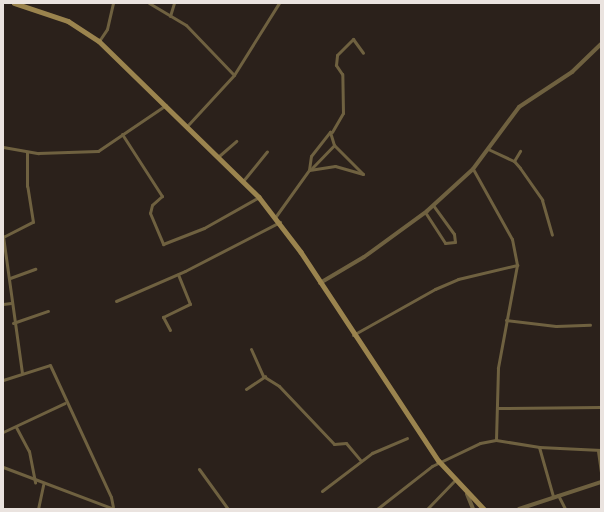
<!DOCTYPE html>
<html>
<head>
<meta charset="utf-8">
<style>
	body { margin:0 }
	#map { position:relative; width:604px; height:512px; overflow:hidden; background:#2b211b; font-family:Overpass,sans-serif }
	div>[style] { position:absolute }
	.minor>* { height:3px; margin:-1.5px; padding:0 1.5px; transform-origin:1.5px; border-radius:1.5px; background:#6f6140 }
	.tertiary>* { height:4px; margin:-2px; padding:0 2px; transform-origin:2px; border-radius:2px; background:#6f6140 }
	.secondary>* { height:4.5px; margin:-2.25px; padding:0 2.25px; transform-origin:2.25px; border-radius:2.25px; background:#9b844e }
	span { translate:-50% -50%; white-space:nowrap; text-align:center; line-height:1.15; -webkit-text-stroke:3px #100c09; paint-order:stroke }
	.frame { position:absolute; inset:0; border:4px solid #eae3df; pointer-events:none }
</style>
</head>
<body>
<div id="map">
	<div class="minor">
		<div style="left:149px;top:3px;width:43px;rotate:30.7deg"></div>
		<div style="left:186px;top:25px;width:69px;rotate:46.2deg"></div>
		<div style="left:170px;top:16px;width:14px;rotate:-73deg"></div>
		<div style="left:99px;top:41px;width:14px;rotate:-56deg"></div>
		<div style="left:107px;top:29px;width:27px;rotate:-77deg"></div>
		<div style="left:188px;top:125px;width:68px;rotate:-47.4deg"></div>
		<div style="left:234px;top:75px;width:85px;rotate:-58deg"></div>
		<div style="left:332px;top:132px;width:22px;rotate:-60deg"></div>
		<div style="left:343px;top:113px;width:39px;rotate:-91deg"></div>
		<div style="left:342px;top:74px;width:11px;rotate:-124deg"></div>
		<div style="left:336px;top:65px;width:10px;rotate:-84deg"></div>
		<div style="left:337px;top:55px;width:23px;rotate:-45deg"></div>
		<div style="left:353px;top:39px;width:17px;rotate:54deg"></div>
		<div style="left:122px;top:134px;width:74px;rotate:57.2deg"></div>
		<div style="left:162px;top:196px;width:13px;rotate:138deg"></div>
		<div style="left:152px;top:205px;width:8px;rotate:104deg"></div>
		<div style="left:150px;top:213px;width:34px;rotate:67deg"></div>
		<div style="left:163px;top:244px;width:44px;rotate:-21.3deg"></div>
		<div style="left:204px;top:228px;width:63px;rotate:-29.4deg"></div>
		<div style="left:3px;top:147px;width:36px;rotate:10deg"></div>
		<div style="left:38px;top:153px;width:60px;rotate:-1.9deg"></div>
		<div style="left:98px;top:151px;width:82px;rotate:-34.1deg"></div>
		<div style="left:488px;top:149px;width:29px;rotate:25deg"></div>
		<div style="left:514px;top:161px;width:9px;rotate:49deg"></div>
		<div style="left:520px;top:168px;width:39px;rotate:55deg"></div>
		<div style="left:542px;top:200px;width:36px;rotate:74deg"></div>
		<div style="left:219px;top:156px;width:23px;rotate:-41deg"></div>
		<div style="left:514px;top:161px;width:12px;rotate:-59deg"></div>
		<div style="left:312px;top:168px;width:32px;rotate:-46deg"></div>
		<div style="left:473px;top:169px;width:80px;rotate:60.9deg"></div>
		<div style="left:512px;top:239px;width:26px;rotate:79deg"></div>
		<div style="left:517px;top:265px;width:105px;rotate:100.5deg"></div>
		<div style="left:498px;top:368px;width:72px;rotate:91.6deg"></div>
		<div style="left:243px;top:181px;width:38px;rotate:-51deg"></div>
		<div style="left:425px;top:212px;width:37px;rotate:57deg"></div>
		<div style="left:445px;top:243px;width:10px;rotate:-6deg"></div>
		<div style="left:455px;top:242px;width:8px;rotate:-97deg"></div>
		<div style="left:454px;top:234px;width:36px;rotate:-126deg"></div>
		<div style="left:276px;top:216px;width:57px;rotate:-54.3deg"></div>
		<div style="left:309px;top:170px;width:14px;rotate:-82deg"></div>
		<div style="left:311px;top:156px;width:31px;rotate:-52deg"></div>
		<div style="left:330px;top:132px;width:14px;rotate:73deg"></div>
		<div style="left:334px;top:145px;width:41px;rotate:45deg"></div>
		<div style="left:363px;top:174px;width:29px;rotate:-164deg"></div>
		<div style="left:335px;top:166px;width:26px;rotate:171deg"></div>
		<div style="left:3px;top:236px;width:138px;rotate:82.1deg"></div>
		<div style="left:5px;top:236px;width:31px;rotate:-27deg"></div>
		<div style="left:33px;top:222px;width:36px;rotate:-99deg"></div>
		<div style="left:27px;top:186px;width:34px;rotate:-90deg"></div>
		<div style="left:10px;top:278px;width:27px;rotate:-20deg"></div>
		<div style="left:116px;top:301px;width:75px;rotate:-23.5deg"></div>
		<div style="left:185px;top:271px;width:107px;rotate:-27.3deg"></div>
		<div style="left:3px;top:304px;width:8px;rotate:-7deg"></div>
		<div style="left:506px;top:320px;width:50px;rotate:6.8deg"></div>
		<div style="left:556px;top:326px;width:34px;rotate:-2deg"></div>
		<div style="left:13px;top:323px;width:37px;rotate:-19deg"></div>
		<div style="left:170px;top:330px;width:15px;rotate:-118deg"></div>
		<div style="left:163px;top:317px;width:30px;rotate:-26deg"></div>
		<div style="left:190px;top:304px;width:32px;rotate:-112deg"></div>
		<div style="left:353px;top:335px;width:94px;rotate:-29.3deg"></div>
		<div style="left:435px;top:289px;width:25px;rotate:-23deg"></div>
		<div style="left:458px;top:279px;width:61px;rotate:-13.3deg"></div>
		<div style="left:251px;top:349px;width:30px;rotate:66deg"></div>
		<div style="left:263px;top:376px;width:19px;rotate:32deg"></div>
		<div style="left:279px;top:386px;width:80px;rotate:46.5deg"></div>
		<div style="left:334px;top:444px;width:12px;rotate:-5deg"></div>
		<div style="left:346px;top:443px;width:23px;rotate:50deg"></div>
		<div style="left:3px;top:380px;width:49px;rotate:-17.7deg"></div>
		<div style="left:50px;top:365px;width:145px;rotate:65.2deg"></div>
		<div style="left:111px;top:497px;width:10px;rotate:79deg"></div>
		<div style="left:246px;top:389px;width:23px;rotate:-34deg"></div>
		<div style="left:498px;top:408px;width:103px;rotate:-0.6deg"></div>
		<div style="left:16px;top:427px;width:27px;rotate:62deg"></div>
		<div style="left:29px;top:451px;width:32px;rotate:79deg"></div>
		<div style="left:3px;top:432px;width:68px;rotate:-25.1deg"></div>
		<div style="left:539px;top:447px;width:51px;rotate:74.1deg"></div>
		<div style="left:598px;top:451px;width:21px;rotate:82deg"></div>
		<div style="left:3px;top:467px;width:119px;rotate:20.7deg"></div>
		<div style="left:199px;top:469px;width:49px;rotate:54.1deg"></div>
		<div style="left:322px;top:491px;width:63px;rotate:-37.2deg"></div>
		<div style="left:372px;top:453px;width:38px;rotate:-23deg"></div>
		<div style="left:558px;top:495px;width:16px;rotate:63deg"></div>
		<div style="left:38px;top:509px;width:25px;rotate:-78deg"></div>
		<div style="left:377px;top:509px;width:70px;rotate:-38deg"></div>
		<div style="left:432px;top:466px;width:53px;rotate:-25.6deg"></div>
		<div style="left:480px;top:443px;width:16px;rotate:-11deg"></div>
		<div style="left:496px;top:440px;width:44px;rotate:9.2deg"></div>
		<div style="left:539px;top:447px;width:62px;rotate:2.8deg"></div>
		<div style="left:427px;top:509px;width:40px;rotate:-46deg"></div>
	</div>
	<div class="tertiary">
		<div style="left:320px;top:283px;width:51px;rotate:-30.6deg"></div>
		<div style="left:364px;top:257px;width:78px;rotate:-36.1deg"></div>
		<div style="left:427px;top:211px;width:62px;rotate:-42.4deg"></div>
		<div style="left:473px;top:169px;width:77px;rotate:-53.4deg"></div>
		<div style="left:519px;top:107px;width:64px;rotate:-33.4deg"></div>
		<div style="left:572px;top:72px;width:40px;rotate:-44deg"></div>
		<div style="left:467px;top:494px;width:16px;rotate:68deg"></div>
		<div style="left:519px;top:509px;width:86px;rotate:-18.2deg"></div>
	</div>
	<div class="secondary">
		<div style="left:14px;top:3px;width:57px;rotate:18.4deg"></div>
		<div style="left:68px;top:21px;width:37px;rotate:33deg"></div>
		<div style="left:99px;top:41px;width:223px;rotate:44.3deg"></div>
		<div style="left:259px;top:197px;width:69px;rotate:52.6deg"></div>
		<div style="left:301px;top:252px;width:250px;rotate:56.6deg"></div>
		<div style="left:439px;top:461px;width:66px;rotate:46.8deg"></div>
	</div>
	<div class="frame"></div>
</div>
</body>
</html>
